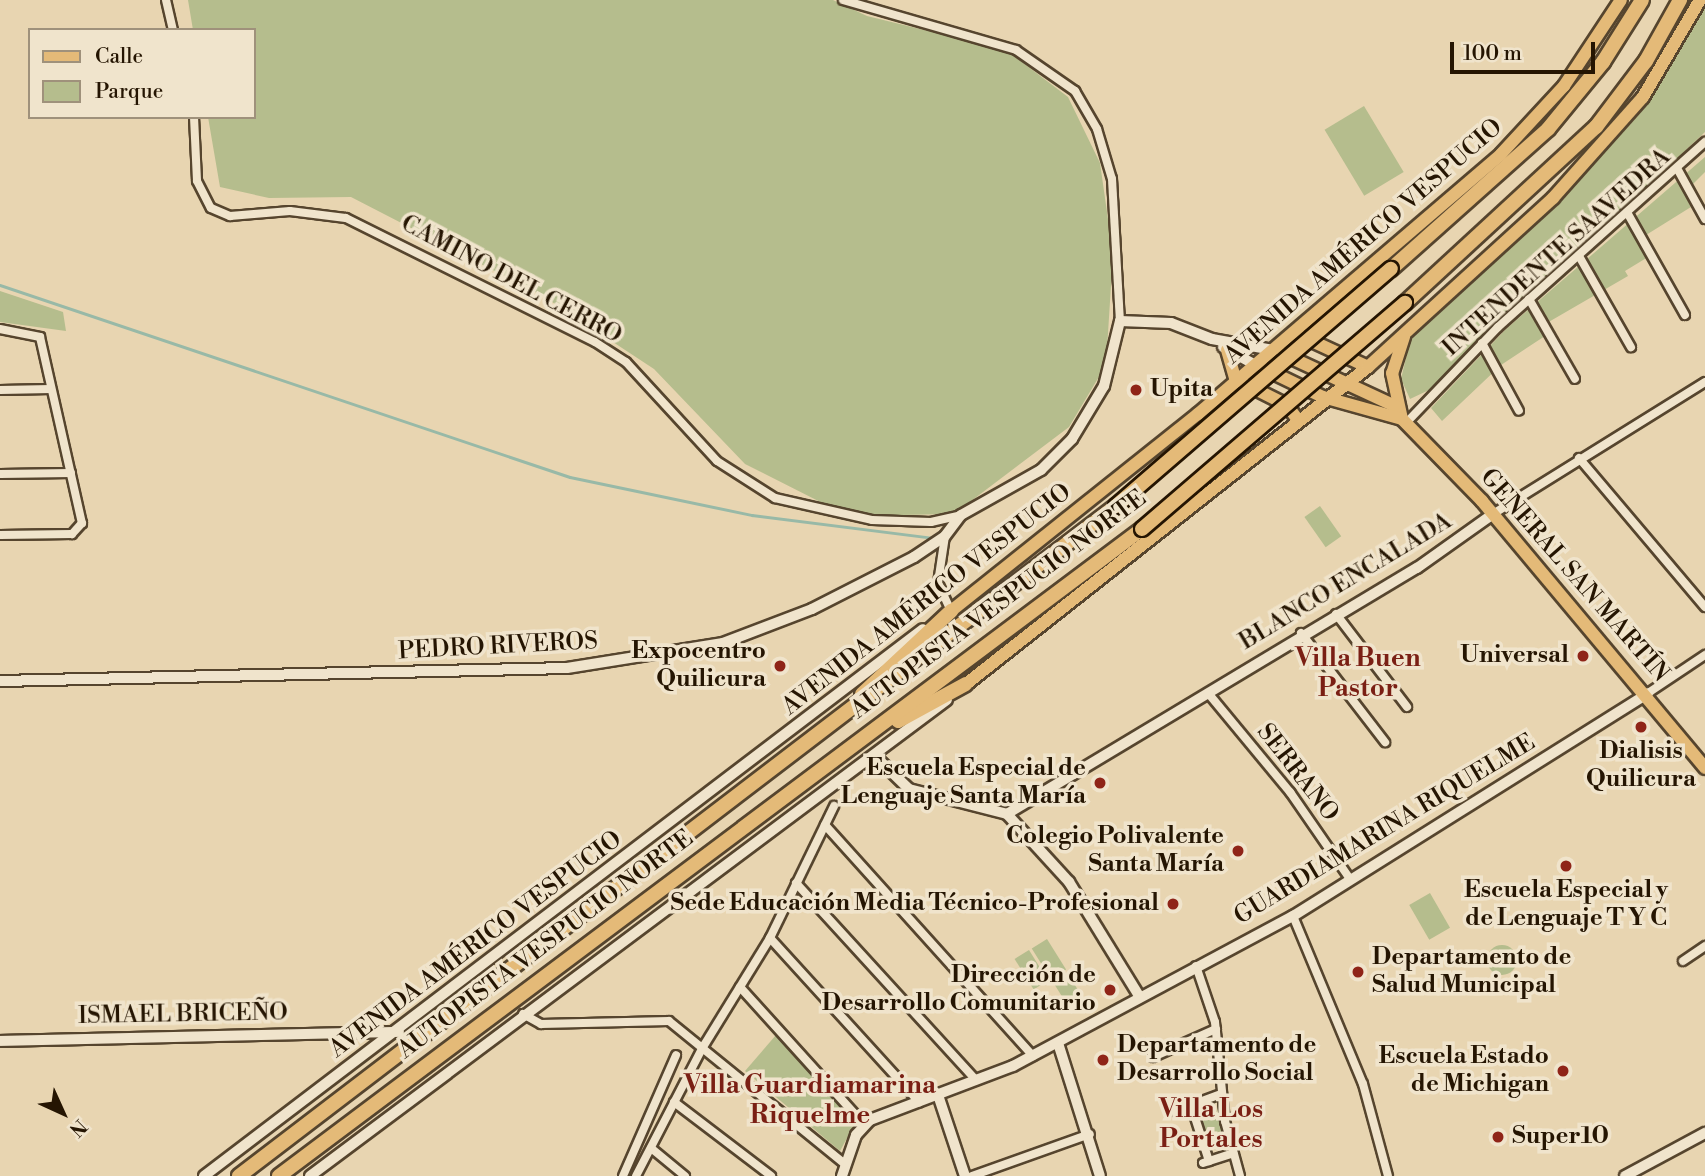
<!DOCTYPE html>
<html>
<head>
<meta charset="utf-8">
<style>
	body { margin:0 }
	#map { position:relative; width:1705px; height:1176px; overflow:hidden; background:#e8d5b1; font-family:"Libre Bodoni",serif }
	div>[style] { position:absolute }
	.green>* { inset:0; background:#b5bd8d; transform-origin:0 0 }
	.round { border-radius:50% }
	.stream>* { height:2.5px; margin:-1.25px; padding:0 1.25px; transform-origin:1.25px; border-radius:1.25px; background:#98b9a7 }
	.roads { filter:drop-shadow(2px 0 #56452e) drop-shadow(-2px 0 #56452e) drop-shadow(0 2px #56452e) drop-shadow(0 -2px #56452e) }
	.street>* { height:8px; margin:-4px; padding:0 4px; transform-origin:4px; border-radius:4px; background:#f0e4cc }
	.secondary>* { height:10px; margin:-5px; padding:0 5px; transform-origin:5px; border-radius:5px; background:#f0e4cc }
	.primary>* { height:12px; margin:-6px; padding:0 6px; transform-origin:6px; border-radius:6px; background:#e4ba78 }
	.highway>* { height:14px; margin:-7px; padding:0 7px; transform-origin:7px; border-radius:7px; background:#e4ba78 }
	.bridges { filter:drop-shadow(2px 0 #251502) drop-shadow(-2px 0 #251502) drop-shadow(0 2px #251502) drop-shadow(0 -2px #251502) }
	.highway-bridge>* { height:14px; margin:-7px; padding:0 7px; transform-origin:7px; border-radius:7px; background:#e4ba78 }
	.dots>* { width:19px; height:19px; translate:-50% -50%; box-sizing:border-box; border:4px solid #f0e4cc; border-radius:50% }
	span { translate:-50% -50%; white-space:nowrap; text-align:center; line-height:1.15; -webkit-text-stroke:7px #f0e4cc; paint-order:stroke }
	.street-label { font-size:24px; color:#251502 }
	.poi-label { font-size:24px; color:#251502; font-weight:700 }
	.left { translate:0 -50%; text-align:left }
	.right { translate:-100% -50%; text-align:right }
	.neighbourhood-label { font-size:26px; color:#7a1f14; font-weight:700 }
	.legend { position:absolute; left:28px; top:28px; width:228px; height:91px; box-sizing:border-box; background:#f0e4cc; border:2px solid #9f917b; margin:0; padding:9px 12px; list-style:none; font-size:21px; color:#251502 }
	.legend li { display:flex; align-items:center; gap:14px; height:35px }
	.legend b { width:35px; border:2px solid #9f917b }
	.north { position:absolute; left:28px; top:1078px; width:70px; height:70px; -webkit-text-stroke:5px #f0e4cc; paint-order:stroke; rotate:135deg; font-size:19px; font-weight:700; line-height:28px; text-align:center; color:#251502 }
	.north::after { content:''; display:block; margin:auto; width:24px; height:32px; background:#251502; clip-path:polygon(50% 0,100% 100%,50% 72%,0 100%) }
	.scale { position:absolute; left:1450px; top:42px; width:145px; height:32px; box-sizing:border-box; border:4px solid #251502; border-top:0; padding-left:9px; font-size:21px; line-height:24px; white-space:nowrap; color:#251502; -webkit-text-stroke:5px #f0e4cc; paint-order:stroke }
</style>
</head>
<body>
<div id="map">
	<div class="green">
		<div style="clip-path:polygon(188px 0,833px 0,867px 16px,1006px 50px,1068px 97px,1100px 163px,1113px 254px,1106px 365px,1069px 427px,954px 514px,848px 516px,745px 464px,654px 369px,543px 296px,351px 197px,269px 198px,220px 187px,208px 117px,254px 117px,254px 30px,193px 30px)"></div>
		<div style="clip-path:polygon(1705px 1px,1705px 132px,1429px 390px,1410px 399px,1401px 379px,1412px 332px,1579px 180px,1633px 121px)"></div>
		<div style="left:1364px;top:106px;width:77px;height:46px;rotate:59deg"></div>
		<div style="clip-path:polygon(1705px 157px,1705px 172px,1684px 193px,1691px 207px,1638px 240px,1648px 257px,1625px 271px,1628px 276px,1540px 327px,1545px 336px,1501px 365px,1442px 421px,1431px 408px,1505px 330px)"></div>
		<div style="clip-path:polygon(0 291px,63px 312px,66px 331px,0 322px)"></div>
		<div style="left:1320px;top:506px;width:37px;height:19px;rotate:55deg"></div>
		<div style="left:1430px;top:893px;width:40px;height:24px;rotate:60deg"></div>
		<div style="left:1047px;top:939px;width:36px;height:18px;rotate:58deg"></div>
		<div class="round" style="left:1487px;top:945px;width:30px;height:30px"></div>
		<div style="left:1029px;top:950px;width:36px;height:17px;rotate:58deg"></div>
		<div style="left:1068px;top:974px;width:36px;height:17px;rotate:58deg"></div>
		<div style="clip-path:polygon(776px 1035px,857px 1120px,840px 1151px,745px 1071px)"></div>
		<div style="left:1214px;top:1102px;width:46px;height:19px;rotate:75deg"></div>
	</div>
	<div class="stream">
		<div style="left:0;top:285px;width:601px;rotate:18.62deg"></div>
		<div style="left:570px;top:477px;width:186px;rotate:11.8deg"></div>
		<div style="left:752px;top:515px;width:182px;rotate:7.2deg"></div>
	</div>
	<div class="roads">
		<div class="street">
			<div style="left:166px;top:0;width:31px;rotate:77deg"></div>
			<div style="left:843px;top:0;width:180px;rotate:16.1deg"></div>
			<div style="left:1016px;top:50px;width:72px;rotate:34.8deg"></div>
			<div style="left:1075px;top:91px;width:44px;rotate:59.9deg"></div>
			<div style="left:1097px;top:129px;width:52px;rotate:73.3deg"></div>
			<div style="left:1112px;top:179px;width:142px;rotate:86.8deg"></div>
			<div style="left:194px;top:117px;width:64px;rotate:87.3deg"></div>
			<div style="left:197px;top:181px;width:30px;rotate:63deg"></div>
			<div style="left:211px;top:208px;width:21px;rotate:23deg"></div>
			<div style="left:230px;top:216px;width:60px;rotate:-4.8deg"></div>
			<div style="left:290px;top:211px;width:56px;rotate:7.1deg"></div>
			<div style="left:346px;top:218px;width:278px;rotate:26.5deg"></div>
			<div style="left:595px;top:342px;width:37px;rotate:33deg"></div>
			<div style="left:626px;top:362px;width:134px;rotate:47.4deg"></div>
			<div style="left:717px;top:461px;width:69px;rotate:32.5deg"></div>
			<div style="left:775px;top:498px;width:99px;rotate:12.8deg"></div>
			<div style="left:872px;top:520px;width:59px;rotate:1.9deg"></div>
			<div style="left:931px;top:522px;width:31px;rotate:-13deg"></div>
			<div style="left:1678px;top:170px;width:56px;rotate:61.1deg"></div>
			<div style="left:1628px;top:214px;width:116px;rotate:60.6deg"></div>
			<div style="left:1579px;top:256px;width:105px;rotate:60.3deg"></div>
			<div style="left:1529px;top:299px;width:92px;rotate:60.1deg"></div>
			<div style="left:0;top:329px;width:41px;rotate:11.3deg"></div>
			<div style="left:40px;top:337px;width:191px;rotate:77.3deg"></div>
			<div style="left:82px;top:523px;width:15px;rotate:132deg"></div>
			<div style="left:72px;top:534px;width:72px;rotate:179.2deg"></div>
			<div style="left:1482px;top:343px;width:77px;rotate:61.4deg"></div>
			<div style="left:0;top:390px;width:51px;rotate:-1.1deg"></div>
			<div style="left:1406px;top:423px;width:133px;rotate:-46.2deg"></div>
			<div style="left:1498px;top:327px;width:278px;rotate:-41.8deg"></div>
			<div style="left:1579px;top:458px;width:195px;rotate:49.8deg"></div>
			<div style="left:0;top:474px;width:71px;rotate:-0.8deg"></div>
			<div style="left:1493px;top:514px;width:250px;rotate:-31.9deg"></div>
			<div style="left:945px;top:536px;width:48px;rotate:98.5deg"></div>
			<div style="left:938px;top:583px;width:31px;rotate:65deg"></div>
			<div style="left:1336px;top:614px;width:117px;rotate:52.6deg"></div>
			<div style="left:1301px;top:633px;width:138px;rotate:52.4deg"></div>
			<div style="left:1208px;top:693px;width:129px;rotate:50.4deg"></div>
			<div style="left:1290px;top:792px;width:106px;rotate:55.4deg"></div>
			<div style="left:1648px;top:693px;width:69px;rotate:-33.7deg"></div>
			<div style="left:825px;top:825px;width:311px;rotate:48deg"></div>
			<div style="left:796px;top:883px;width:267px;rotate:47.6deg"></div>
			<div style="left:1293px;top:916px;width:182px;rotate:67.4deg"></div>
			<div style="left:1363px;top:1084px;width:95px;rotate:74.8deg"></div>
			<div style="left:770px;top:938px;width:222px;rotate:47.7deg"></div>
			<div style="left:1683px;top:961px;width:27px;rotate:-34deg"></div>
			<div style="left:1196px;top:966px;width:59px;rotate:71.3deg"></div>
			<div style="left:1215px;top:1022px;width:100px;rotate:84.2deg"></div>
			<div style="left:1225px;top:1121px;width:57px;rotate:74.7deg"></div>
			<div style="left:740px;top:987px;width:185px;rotate:47.9deg"></div>
			<div style="left:523px;top:1014px;width:21px;rotate:29deg"></div>
			<div style="left:541px;top:1024px;width:128px;rotate:-1.3deg"></div>
			<div style="left:669px;top:1021px;width:228px;rotate:39.1deg"></div>
			<div style="left:1153px;top:1057px;width:69px;rotate:-24deg"></div>
			<div style="left:674px;top:1102px;width:122px;rotate:37.3deg"></div>
			<div style="left:1191px;top:1105px;width:59px;rotate:72.2deg"></div>
			<div style="left:1175px;top:1111px;width:49px;rotate:-20.3deg"></div>
			<div style="left:651px;top:1148px;width:44px;rotate:39.5deg"></div>
			<div style="left:1203px;top:1163px;width:32px;rotate:-18deg"></div>
			<div style="left:623px;top:1176px;width:132px;rotate:-66.3deg"></div>
			<div style="left:636px;top:1176px;width:145px;rotate:-62.6deg"></div>
			<div style="left:703px;top:1047px;width:128px;rotate:-58.4deg"></div>
			<div style="left:770px;top:938px;width:147px;rotate:-64.1deg"></div>
			<div style="left:972px;top:1176px;width:125px;rotate:-19.6deg"></div>
		</div>
		<div class="secondary">
			<div style="left:1223px;top:347px;width:38px;rotate:29deg"></div>
			<div style="left:0;top:681px;width:567px;rotate:-1.31deg"></div>
			<div style="left:567px;top:668px;width:158px;rotate:-9.1deg"></div>
			<div style="left:723px;top:643px;width:95px;rotate:-20.9deg"></div>
			<div style="left:812px;top:609px;width:114px;rotate:-27deg"></div>
			<div style="left:914px;top:557px;width:37px;rotate:-34deg"></div>
			<div style="left:945px;top:536px;width:26px;rotate:-53deg"></div>
			<div style="left:961px;top:515px;width:92px;rotate:-29.4deg"></div>
			<div style="left:1041px;top:470px;width:44px;rotate:-45deg"></div>
			<div style="left:1072px;top:439px;width:62px;rotate:-58.9deg"></div>
			<div style="left:1104px;top:386px;width:67px;rotate:-76.2deg"></div>
			<div style="left:1120px;top:321px;width:51px;rotate:2.2deg"></div>
			<div style="left:1171px;top:323px;width:44px;rotate:21.3deg"></div>
			<div style="left:1212px;top:339px;width:62px;rotate:10.2deg"></div>
			<div style="left:874px;top:755px;width:49px;rotate:44.2deg"></div>
			<div style="left:909px;top:789px;width:101px;rotate:14.3deg"></div>
			<div style="left:1007px;top:814px;width:92px;rotate:47.6deg"></div>
			<div style="left:1069px;top:882px;width:134px;rotate:58.4deg"></div>
			<div style="left:1007px;top:814px;width:478px;rotate:-31deg"></div>
			<div style="left:1417px;top:568px;width:93px;rotate:-35.4deg"></div>
			<div style="left:0;top:1041px;width:399px;rotate:-1.3deg"></div>
			<div style="left:1058px;top:1043px;width:139px;rotate:72.5deg"></div>
			<div style="left:938px;top:1095px;width:85px;rotate:71.6deg"></div>
			<div style="left:204px;top:1176px;width:903px;rotate:-37.26deg"></div>
			<div style="left:310px;top:1176px;width:795px;rotate:-36.77deg"></div>
			<div style="left:842px;top:1176px;width:43px;rotate:-71.1deg"></div>
			<div style="left:856px;top:1135px;width:21px;rotate:-47deg"></div>
			<div style="left:870px;top:1120px;width:153px;rotate:-20.7deg"></div>
			<div style="left:1013px;top:1066px;width:318px;rotate:-28.2deg"></div>
			<div style="left:1293px;top:916px;width:419px;rotate:-32.1deg"></div>
			<div style="left:1625px;top:1176px;width:91px;rotate:-28.3deg"></div>
		</div>
		<div class="primary">
			<div style="left:1301px;top:336px;width:74px;rotate:24.8deg"></div>
			<div style="left:1404px;top:337px;width:38px;rotate:108deg"></div>
			<div style="left:1392px;top:373px;width:47px;rotate:77.7deg"></div>
			<div style="left:1402px;top:419px;width:115px;rotate:45.7deg"></div>
			<div style="left:1482px;top:501px;width:348px;rotate:50.1deg"></div>
			<div style="left:1227px;top:350px;width:33px;rotate:74deg"></div>
			<div style="left:1283px;top:354px;width:126px;rotate:24.9deg"></div>
			<div style="left:1265px;top:369px;width:64px;rotate:25.8deg"></div>
			<div style="left:1323px;top:397px;width:82px;rotate:15.6deg"></div>
			<div style="left:1247px;top:385px;width:45px;rotate:26.6deg"></div>
			<div style="left:1287px;top:405px;width:17px;rotate:54deg"></div>
			<div style="left:951px;top:611px;width:316px;rotate:-38.6deg"></div>
			<div style="left:1198px;top:414px;width:399px;rotate:-40.6deg"></div>
			<div style="left:1501px;top:154px;width:93px;rotate:-47.2deg"></div>
			<div style="left:1564px;top:86px;width:103px;rotate:-56.5deg"></div>
			<div style="left:966px;top:684px;width:512px;rotate:-38.26deg"></div>
			<div style="left:1368px;top:367px;width:251px;rotate:-42.4deg"></div>
			<div style="left:1553px;top:198px;width:135px;rotate:-48.3deg"></div>
			<div style="left:1643px;top:97px;width:113px;rotate:-59.6deg"></div>
		</div>
		<div class="highway">
			<div style="left:1391px;top:269px;width:210px;rotate:-41.7deg"></div>
			<div style="left:1548px;top:129px;width:87px;rotate:-50.6deg"></div>
			<div style="left:1603px;top:62px;width:73px;rotate:-57.8deg"></div>
			<div style="left:1405px;top:303px;width:260px;rotate:-42.7deg"></div>
			<div style="left:1596px;top:127px;width:83px;rotate:-52.9deg"></div>
			<div style="left:1646px;top:61px;width:70px;rotate:-60.9deg"></div>
			<div style="left:862px;top:694px;width:122px;rotate:-43deg"></div>
			<div style="left:898px;top:721px;width:77px;rotate:-28.6deg"></div>
			<div style="left:239px;top:1176px;width:1104px;rotate:-37.38deg"></div>
			<div style="left:279px;top:1176px;width:1079px;rotate:-36.86deg"></div>
		</div>
	</div>
	<div class="bridges">
		<div class="highway-bridge">
			<div style="left:1116px;top:506px;width:363px;rotate:-40.8deg"></div>
			<div style="left:1142px;top:529px;width:347px;rotate:-40.7deg"></div>
		</div>
	</div>
	<div class="dots">
		<div style="left:1136px;top:390px;background:#8f2418"></div>
		<div style="left:1583px;top:656px;background:#8f2418"></div>
		<div style="left:780px;top:666px;background:#8f2418"></div>
		<div style="left:1641px;top:727px;background:#8f2418"></div>
		<div style="left:1100px;top:783px;background:#8f2418"></div>
		<div style="left:1238px;top:851px;background:#8f2418"></div>
		<div style="left:1566px;top:866px;background:#8f2418"></div>
		<div style="left:1173px;top:904px;background:#8f2418"></div>
		<div style="left:1358px;top:972px;background:#8f2418"></div>
		<div style="left:1110px;top:990px;background:#8f2418"></div>
		<div style="left:1103px;top:1060px;background:#8f2418"></div>
		<div style="left:1563px;top:1071px;background:#8f2418"></div>
		<div style="left:1498px;top:1137px;background:#8f2418"></div>
	</div>
	<div class="street-label">
		<span style="left:1364px;top:242px;rotate:-41deg">AVENIDA AMÉRICO VESPUCIO</span>
		<span style="left:1557px;top:253px;rotate:-42deg">INTENDENTE SAAVEDRA</span>
		<span style="left:511px;top:280px;rotate:28deg">CAMINO DEL CERRO</span>
		<span style="left:1574px;top:576px;rotate:49deg">GENERAL SAN MARTÍN</span>
		<span style="left:1346px;top:582px;rotate:-31deg">BLANCO ENCALADA</span>
		<span style="left:927px;top:600px;rotate:-38deg">AVENIDA AMÉRICO VESPUCIO</span>
		<span style="left:999px;top:605px;rotate:-37deg">AUTOPISTA VESPUCIO NORTE</span>
		<span style="left:498px;top:647px;rotate:-3deg">PEDRO RIVEROS</span>
		<span style="left:1297px;top:773px;rotate:52deg">SERRANO</span>
		<span style="left:1385px;top:830px;rotate:-31deg">GUARDIAMARINA RIQUELME</span>
		<span style="left:476px;top:945px;rotate:-37deg">AVENIDA AMÉRICO VESPUCIO</span>
		<span style="left:546px;top:945px;rotate:-37deg">AUTOPISTA VESPUCIO NORTE</span>
		<span style="left:183px;top:1015px;rotate:-1deg">ISMAEL BRICEÑO</span>
	</div>
	<div class="poi-label">
		<span class="left" style="left:1150px;top:390px">Upita</span>
		<span class="right" style="left:766px;top:666px">Expocentro<br>Quilicura</span>
		<span class="right" style="left:1569px;top:656px">Universal</span>
		<span style="left:1641px;top:766px">Dialisis<br>Quilicura</span>
		<span class="right" style="left:1086px;top:783px">Escuela Especial de<br>Lenguaje Santa María</span>
		<span class="right" style="left:1224px;top:851px">Colegio Polivalente<br>Santa María</span>
		<span style="left:1566px;top:905px">Escuela Especial y<br>de Lenguaje T Y C</span>
		<span class="right" style="left:1159px;top:904px">Sede Educación Media Técnico-Profesional</span>
		<span class="left" style="left:1372px;top:972px">Departamento de<br>Salud Municipal</span>
		<span class="right" style="left:1096px;top:990px">Dirección de<br>Desarrollo Comunitario</span>
		<span class="left" style="left:1117px;top:1060px">Departamento de<br>Desarrollo Social</span>
		<span class="right" style="left:1549px;top:1071px">Escuela Estado<br>de Michigan</span>
		<span class="left" style="left:1512px;top:1137px">Super10</span>
	</div>
	<div class="neighbourhood-label">
		<span style="left:1358px;top:674px">Villa Buen<br>Pastor</span>
		<span style="left:810px;top:1101px">Villa Guardiamarina<br>Riquelme</span>
		<span style="left:1211px;top:1125px">Villa Los<br>Portales</span>
	</div>
	<ul class="legend">
	<li><b style="height:9px;background:#e4ba78"></b>Calle</li>
	<li><b style="height:19px;background:#b5bd8d"></b>Parque</li>
	</ul>
	<div class="north">N</div>
	<div class="scale">100 m</div>
</div>
</body>
</html>
